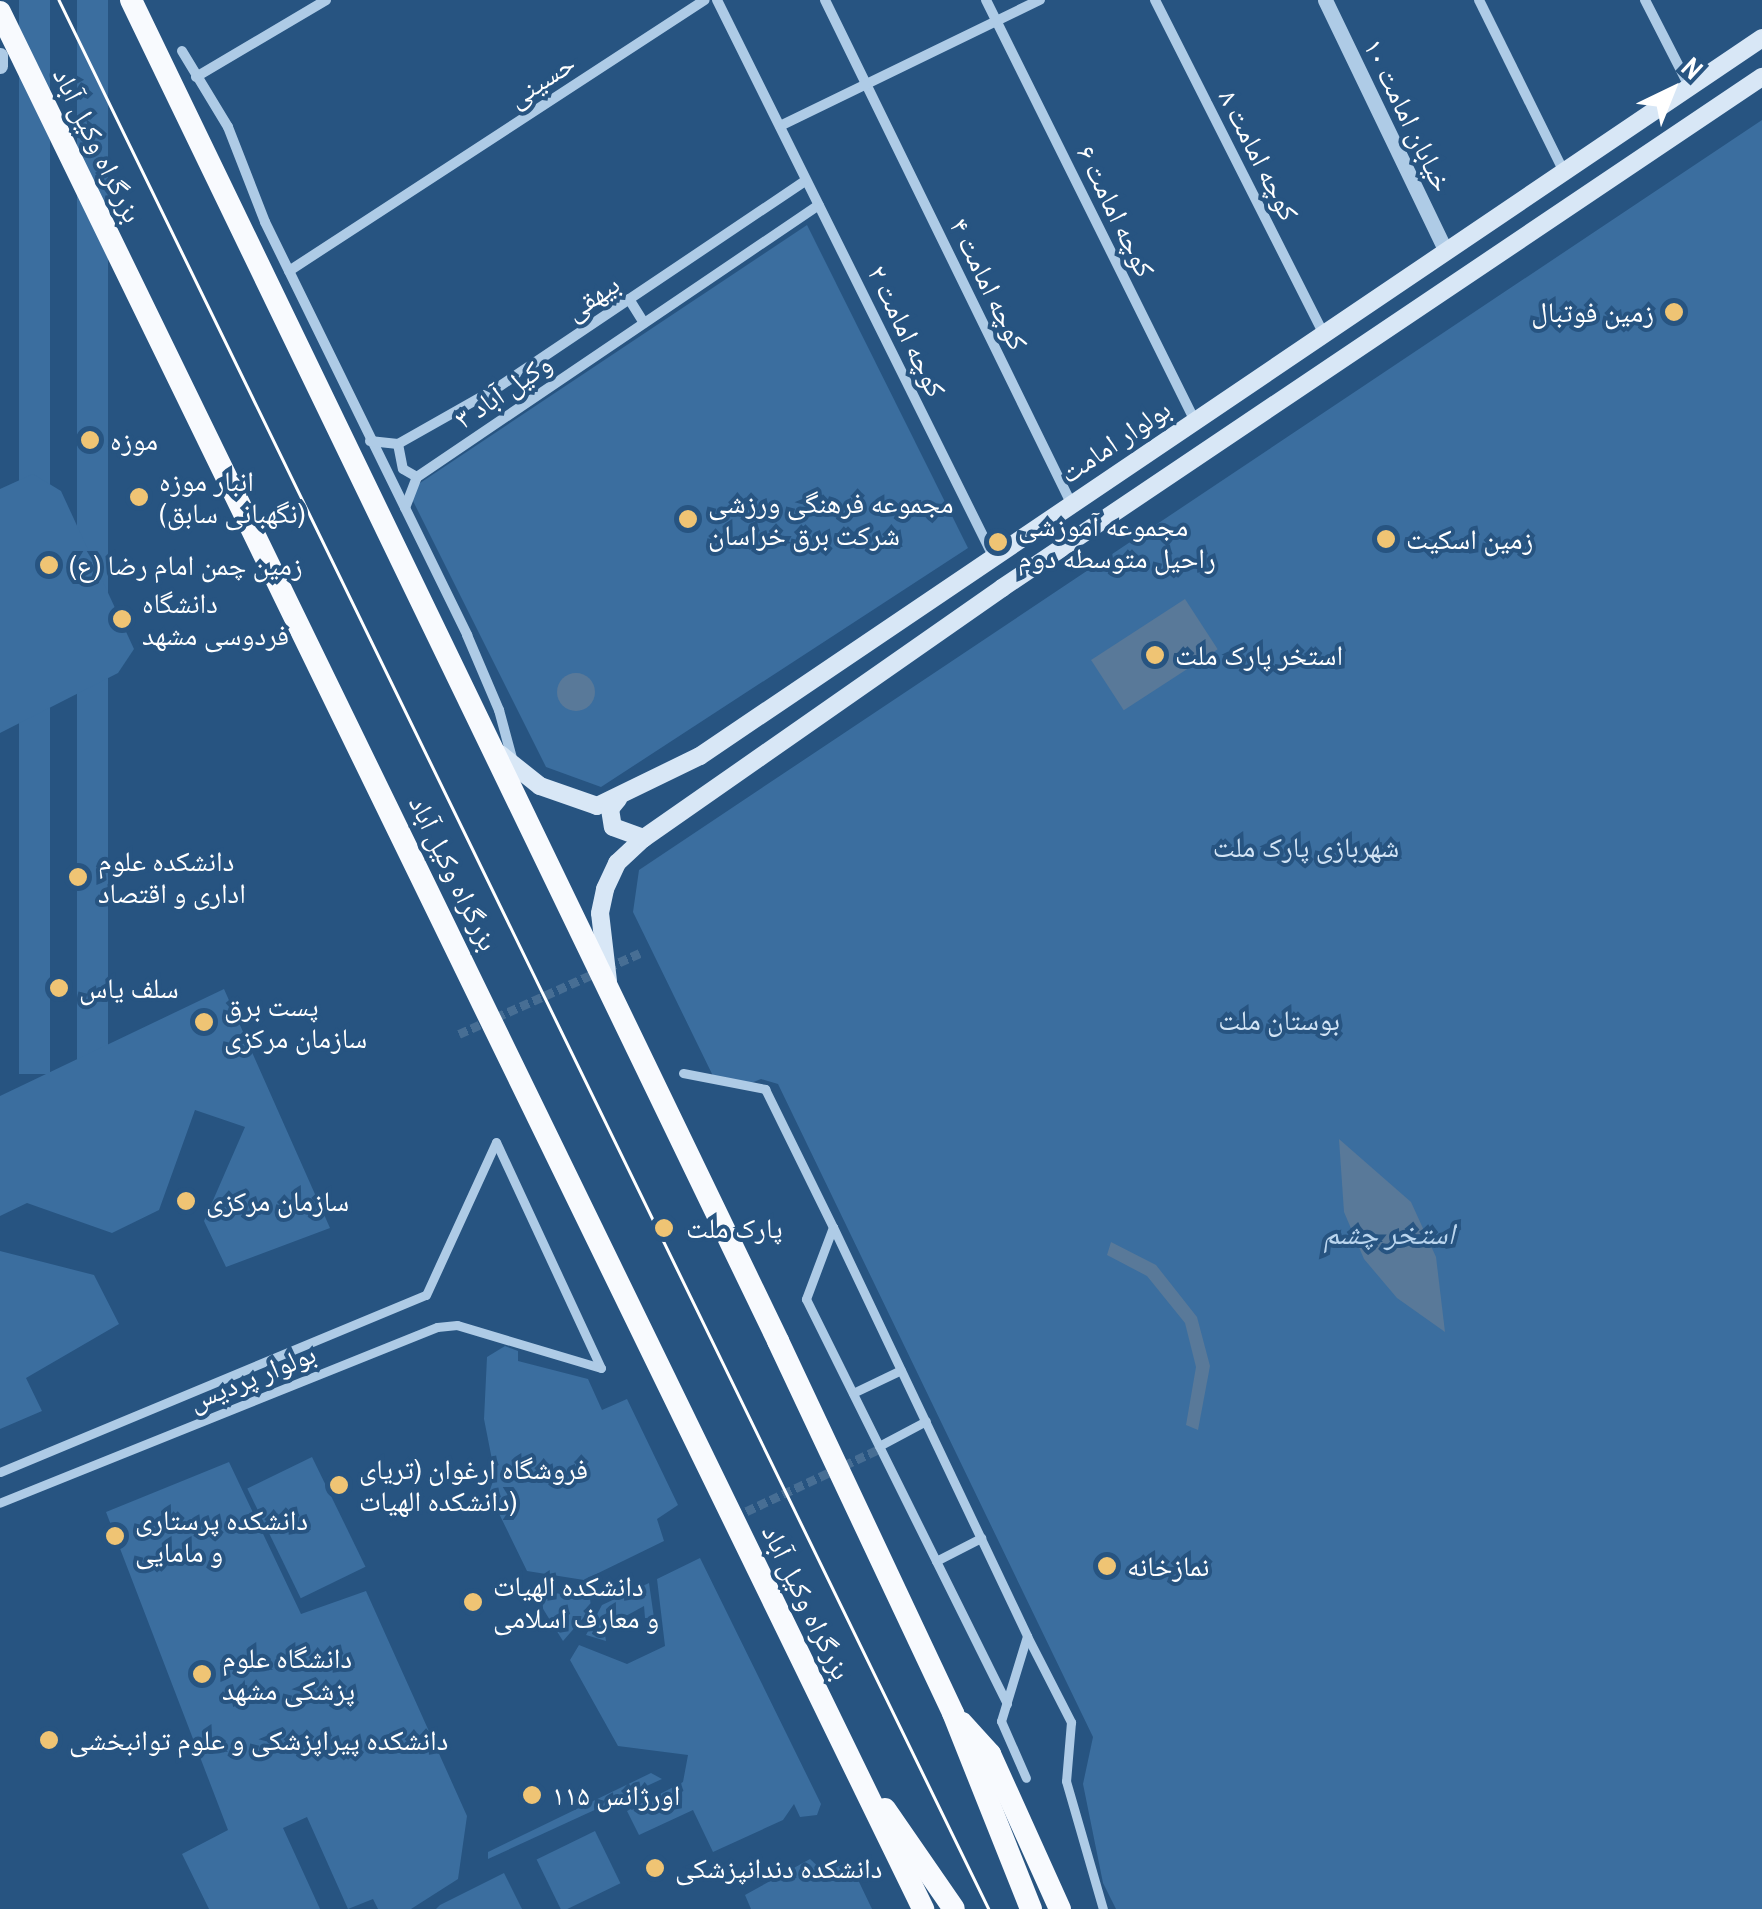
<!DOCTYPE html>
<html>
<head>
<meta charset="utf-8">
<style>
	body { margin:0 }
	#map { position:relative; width:1762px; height:1909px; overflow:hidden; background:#275481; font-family:"Archivo Narrow","Noto Naskh Arabic",sans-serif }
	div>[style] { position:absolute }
	.green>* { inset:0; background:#3b6e9f; transform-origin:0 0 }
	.water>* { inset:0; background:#597999; transform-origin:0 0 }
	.round { border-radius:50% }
	.pedestrian-tunnel>* { height:9px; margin-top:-4.5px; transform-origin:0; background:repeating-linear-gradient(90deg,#476e94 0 9px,transparent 0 13.5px) }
	.pedestrian>* { height:9px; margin:-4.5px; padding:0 4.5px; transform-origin:4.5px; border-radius:4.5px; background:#aecbe6 }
	.minor>* { height:10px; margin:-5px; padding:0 5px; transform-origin:5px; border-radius:5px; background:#aecbe6 }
	.tertiary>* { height:15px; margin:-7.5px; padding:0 7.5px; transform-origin:7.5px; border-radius:7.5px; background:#aecbe6 }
	.secondary>* { height:18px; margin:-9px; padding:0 9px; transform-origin:9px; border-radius:9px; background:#d8e7f6 }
	.trunk>* { height:22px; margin:-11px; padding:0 11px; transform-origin:11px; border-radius:11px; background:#f8fafe }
	.tram>* { height:2.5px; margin:-1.25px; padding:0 1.25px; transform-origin:1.25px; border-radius:1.25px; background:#fff }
	.dots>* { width:28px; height:28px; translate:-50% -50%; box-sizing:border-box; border:5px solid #275481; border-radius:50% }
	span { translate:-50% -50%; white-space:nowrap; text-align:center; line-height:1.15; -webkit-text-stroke:8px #275481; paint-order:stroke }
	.street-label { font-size:28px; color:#fff }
	.poi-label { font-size:28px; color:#fff }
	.right { translate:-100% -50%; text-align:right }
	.left { translate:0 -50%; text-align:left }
	.park-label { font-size:28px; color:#d2e4f5 }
	.water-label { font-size:30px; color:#bad5ee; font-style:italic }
	.north { position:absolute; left:1622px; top:40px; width:100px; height:100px; -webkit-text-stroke:8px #275481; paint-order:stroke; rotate:43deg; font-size:28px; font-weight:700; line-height:40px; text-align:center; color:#fff }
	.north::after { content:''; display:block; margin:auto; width:35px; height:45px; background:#fff; clip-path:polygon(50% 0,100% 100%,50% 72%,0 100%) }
</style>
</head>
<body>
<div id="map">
	<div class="green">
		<div style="left:19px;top:0;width:31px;height:1074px"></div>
		<div style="left:77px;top:0;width:31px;height:1084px"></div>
		<div style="clip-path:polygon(1762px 120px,1762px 1909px,1116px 1909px,1103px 1883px,1083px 1784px,1093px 1737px,778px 1084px,761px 1079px,741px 1087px,714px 1078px,633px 912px,639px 870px)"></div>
		<div style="clip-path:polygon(807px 225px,968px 548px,601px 787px,546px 767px,408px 491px)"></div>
		<div style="clip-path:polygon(33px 474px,61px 491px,134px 649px,118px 673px,0 733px,0 489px)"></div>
		<div style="clip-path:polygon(224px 989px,330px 1228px,226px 1267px,204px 1221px,245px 1127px,195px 1110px,159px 1210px,112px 1233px,27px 1203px,0 1216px,0 1096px)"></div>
		<div style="clip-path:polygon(0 1251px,94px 1275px,119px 1324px,26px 1378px,42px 1411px,0 1429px)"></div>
		<div style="clip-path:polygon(505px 1346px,518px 1351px,518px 1361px,588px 1379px,602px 1410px,627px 1399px,678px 1505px,657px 1519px,664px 1541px,584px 1580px,527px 1571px,489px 1493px,495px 1475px,484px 1419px,487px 1357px)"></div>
		<div style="left:312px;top:1457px;width:122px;height:72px;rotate:64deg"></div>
		<div style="clip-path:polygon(229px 1462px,301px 1614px,366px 1591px,467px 1816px,458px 1879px,411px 1909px,378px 1909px,373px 1899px,348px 1909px,307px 1817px,283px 1828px,320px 1909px,209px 1909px,182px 1854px,228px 1830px,106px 1512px)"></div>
		<div style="clip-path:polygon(700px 1558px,821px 1804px,817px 1815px,800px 1817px,794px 1804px,783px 1820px,713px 1852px,693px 1810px,639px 1835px,627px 1811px,683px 1782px,688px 1755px,618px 1746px,570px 1660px,579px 1645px,627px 1664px,665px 1646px,657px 1579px)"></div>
		<div style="clip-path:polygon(649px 1583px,654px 1618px,645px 1618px,644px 1606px,604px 1628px,606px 1641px,586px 1635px,602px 1605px)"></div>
		<div style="clip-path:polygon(547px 1592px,590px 1598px,591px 1609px,563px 1641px,540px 1604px)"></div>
		<div style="clip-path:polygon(651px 1773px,662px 1779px,488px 1859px,488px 1852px)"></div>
		<div style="left:595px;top:1831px;width:58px;height:65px;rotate:64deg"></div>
		<div style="clip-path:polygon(810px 1859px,825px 1873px,849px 1861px,872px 1909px,751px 1909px,745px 1895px)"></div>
		<div style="clip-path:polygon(504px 1873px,522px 1909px,436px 1909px,440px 1905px)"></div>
	</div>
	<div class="water">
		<div style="left:1185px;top:599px;width:60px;height:112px;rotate:57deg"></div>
		<div class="round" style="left:557px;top:673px;width:38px;height:38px"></div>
		<div style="clip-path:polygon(1339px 1139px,1411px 1202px,1436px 1257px,1445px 1332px,1397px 1298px,1364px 1259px,1344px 1212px)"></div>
		<div style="clip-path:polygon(1111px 1242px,1156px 1265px,1197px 1317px,1210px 1366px,1198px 1430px,1186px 1425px,1196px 1367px,1185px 1323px,1147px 1276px,1107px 1255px)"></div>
	</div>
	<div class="pedestrian-tunnel">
		<div style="left:459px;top:1034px;width:198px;rotate:-24.1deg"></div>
		<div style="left:734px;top:1517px;width:158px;rotate:-25.1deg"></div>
	</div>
	<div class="pedestrian">
		<div style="left:683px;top:1073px;width:84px;rotate:11deg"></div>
		<div style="left:765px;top:1089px;width:154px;rotate:63.8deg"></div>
		<div style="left:833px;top:1227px;width:453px;rotate:64.6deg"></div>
		<div style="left:1027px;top:1636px;width:89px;rotate:107deg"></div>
		<div style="left:1001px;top:1721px;width:62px;rotate:66.3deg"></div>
		<div style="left:833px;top:1227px;width:77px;rotate:110.6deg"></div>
		<div style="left:806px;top:1299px;width:452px;rotate:63.6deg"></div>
		<div style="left:853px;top:1393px;width:53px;rotate:-25.6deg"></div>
		<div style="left:879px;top:1446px;width:53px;rotate:-28deg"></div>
		<div style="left:0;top:1472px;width:461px;rotate:-22.6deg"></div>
		<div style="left:426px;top:1295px;width:168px;rotate:-65.4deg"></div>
		<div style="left:496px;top:1142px;width:249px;rotate:65.1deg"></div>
		<div style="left:601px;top:1368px;width:150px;rotate:-163.4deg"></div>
		<div style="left:457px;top:1325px;width:20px;rotate:174deg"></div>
		<div style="left:437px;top:1327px;width:471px;rotate:158.1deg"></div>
		<div style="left:936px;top:1561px;width:51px;rotate:-27.1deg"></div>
		<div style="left:1027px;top:1636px;width:97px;rotate:62.9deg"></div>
		<div style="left:1071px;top:1722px;width:59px;rotate:94.8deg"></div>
		<div style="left:1066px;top:1781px;width:133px;rotate:73.9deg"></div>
	</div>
	<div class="minor">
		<div style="left:717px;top:0;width:621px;rotate:63.6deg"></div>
		<div style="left:825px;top:0;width:560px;rotate:63.94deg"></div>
		<div style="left:986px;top:0;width:470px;rotate:63.6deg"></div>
		<div style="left:1155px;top:0;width:370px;rotate:63.2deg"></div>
		<div style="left:1479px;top:0;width:192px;rotate:63.7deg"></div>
		<div style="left:1645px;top:0;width:97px;rotate:62.9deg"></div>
		<div style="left:182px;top:51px;width:89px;rotate:58.8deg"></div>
		<div style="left:228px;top:127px;width:102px;rotate:68.7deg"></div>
		<div style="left:265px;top:222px;width:460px;rotate:63.9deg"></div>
		<div style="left:467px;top:635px;width:82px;rotate:66.9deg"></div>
		<div style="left:499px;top:710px;width:54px;rotate:74.9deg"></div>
		<div style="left:196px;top:77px;width:151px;rotate:-30.6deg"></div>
		<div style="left:780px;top:126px;width:289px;rotate:-25.9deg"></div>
		<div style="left:289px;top:271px;width:496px;rotate:-33.1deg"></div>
		<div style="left:629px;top:299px;width:28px;rotate:58deg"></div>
		<div style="left:370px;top:441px;width:28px;rotate:6deg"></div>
		<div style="left:398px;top:444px;width:114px;rotate:-29.5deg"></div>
		<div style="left:497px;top:388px;width:372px;rotate:-33.9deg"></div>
		<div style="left:398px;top:444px;width:25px;rotate:79deg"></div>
		<div style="left:403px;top:469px;width:16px;rotate:30deg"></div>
		<div style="left:405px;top:508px;width:33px;rotate:-69deg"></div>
		<div style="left:417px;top:477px;width:485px;rotate:-34.1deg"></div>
	</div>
	<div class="tertiary">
		<div style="left:1325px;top:0;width:279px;rotate:64.3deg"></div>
		<div style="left:0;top:55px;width:11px;rotate:90deg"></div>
	</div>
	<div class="secondary">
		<div style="left:500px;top:754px;width:51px;rotate:38.7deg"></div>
		<div style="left:540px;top:786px;width:60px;rotate:19.3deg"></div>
		<div style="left:597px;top:806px;width:114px;rotate:-25.9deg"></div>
		<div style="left:700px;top:756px;width:1282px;rotate:-34.06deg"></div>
		<div style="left:618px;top:799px;width:13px;rotate:129deg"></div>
		<div style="left:610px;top:809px;width:18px;rotate:81deg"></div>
		<div style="left:613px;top:827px;width:33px;rotate:20deg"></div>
		<div style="left:608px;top:981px;width:68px;rotate:-96.7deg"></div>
		<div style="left:600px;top:913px;width:25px;rotate:-78deg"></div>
		<div style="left:605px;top:889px;width:29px;rotate:-65deg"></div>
		<div style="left:617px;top:863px;width:37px;rotate:-43deg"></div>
		<div style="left:644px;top:838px;width:437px;rotate:-34.9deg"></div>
		<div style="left:1002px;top:588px;width:916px;rotate:-33.92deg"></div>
	</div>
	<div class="trunk">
		<div style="left:131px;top:0;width:1489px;rotate:64.24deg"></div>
		<div style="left:778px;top:1341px;width:411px;rotate:64.8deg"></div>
		<div style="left:953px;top:1713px;width:211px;rotate:68.3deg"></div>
		<div style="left:0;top:12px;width:2110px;rotate:64.05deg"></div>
		<div style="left:962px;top:1723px;width:42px;rotate:47.9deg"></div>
		<div style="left:990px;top:1754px;width:170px;rotate:65.7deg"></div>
		<div style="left:885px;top:1809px;width:121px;rotate:55.4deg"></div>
	</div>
	<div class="tram">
		<div style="left:59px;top:0;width:2123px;rotate:64.03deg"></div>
	</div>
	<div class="dots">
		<div style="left:1674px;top:312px;background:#efc474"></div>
		<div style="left:90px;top:440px;background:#efc474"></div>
		<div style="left:139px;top:497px;background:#efc474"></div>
		<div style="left:688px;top:519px;background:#efc474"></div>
		<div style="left:1386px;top:539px;background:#efc474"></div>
		<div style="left:998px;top:542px;background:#efc474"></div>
		<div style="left:49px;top:565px;background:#efc474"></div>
		<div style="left:122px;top:619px;background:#efc474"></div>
		<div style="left:1155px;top:655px;background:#efc474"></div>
		<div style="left:78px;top:877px;background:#efc474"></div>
		<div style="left:59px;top:988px;background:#efc474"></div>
		<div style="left:204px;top:1022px;background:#efc474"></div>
		<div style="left:186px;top:1201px;background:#efc474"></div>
		<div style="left:664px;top:1228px;background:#efc474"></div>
		<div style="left:339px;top:1485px;background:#efc474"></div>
		<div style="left:115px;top:1536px;background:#efc474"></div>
		<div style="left:1107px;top:1566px;background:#efc474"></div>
		<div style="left:473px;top:1602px;background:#efc474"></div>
		<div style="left:202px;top:1674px;background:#efc474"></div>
		<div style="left:49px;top:1740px;background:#efc474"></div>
		<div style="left:532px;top:1795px;background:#efc474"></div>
		<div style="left:655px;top:1868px;background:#efc474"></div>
	</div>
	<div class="street-label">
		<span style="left:541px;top:80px;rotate:-33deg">حسینی</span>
		<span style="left:1408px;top:115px;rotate:64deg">خیابان امامت ۱۰</span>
		<span style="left:98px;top:145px;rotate:64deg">بزرگراه وکیل آباد</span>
		<span style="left:1259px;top:155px;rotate:63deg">کوچه امامت ۸</span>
		<span style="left:1116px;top:211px;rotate:64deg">کوچه امامت ۶</span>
		<span style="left:989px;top:284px;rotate:64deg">کوچه امامت ۴</span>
		<span style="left:592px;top:297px;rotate:-34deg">بیهقی</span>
		<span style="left:907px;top:331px;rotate:64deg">کوچه امامت ۲</span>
		<span style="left:503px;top:391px;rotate:-34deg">۳ وکیل آباد</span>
		<span style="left:1115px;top:441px;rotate:-34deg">بولوار امامت</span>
		<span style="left:454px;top:873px;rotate:64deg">بزرگراه وکیل آباد</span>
		<span style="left:252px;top:1377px;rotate:-22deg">بولوار پردیس</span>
		<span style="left:807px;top:1602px;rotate:64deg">بزرگراه وکیل آباد</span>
	</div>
	<div class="poi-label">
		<span class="right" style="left:1654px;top:312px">زمین فوتبال</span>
		<span class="left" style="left:110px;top:440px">موزه</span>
		<span class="left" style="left:159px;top:497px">انبار موزه<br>(نگهبانی سابق)</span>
		<span class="left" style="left:708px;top:519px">مجموعه فرهنگی ورزشی<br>شرکت برق خراسان</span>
		<span class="left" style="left:1018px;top:542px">مجموعه آموزشی<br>راحیل متوسطه دوم</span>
		<span class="left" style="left:1406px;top:539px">زمین اسکیت</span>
		<span class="left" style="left:69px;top:565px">زمین چمن امام رضا (ع)</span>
		<span class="left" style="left:142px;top:619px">دانشگاه<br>فردوسی مشهد</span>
		<span class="left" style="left:1175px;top:655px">استخر پارک ملت</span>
		<span class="left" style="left:98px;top:877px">دانشکده علوم<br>اداری و اقتصاد</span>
		<span class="left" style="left:79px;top:988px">سلف یاس</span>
		<span class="left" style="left:224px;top:1022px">پست برق<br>سازمان مرکزی</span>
		<span class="left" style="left:206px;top:1201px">سازمان مرکزی</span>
		<span class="left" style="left:686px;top:1228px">پارک ملت</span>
		<span class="left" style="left:359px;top:1485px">فروشگاه ارغوان (تریای<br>دانشکده الهیات)</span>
		<span class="left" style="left:135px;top:1536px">دانشکده پرستاری<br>و مامایی</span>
		<span class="left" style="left:1127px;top:1566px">نمازخانه</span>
		<span class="left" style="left:493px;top:1602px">دانشکده الهیات<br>و معارف اسلامی</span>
		<span class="left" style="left:222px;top:1674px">دانشگاه علوم<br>پزشکی مشهد</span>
		<span class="left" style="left:69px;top:1740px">دانشکده پیراپزشکی و علوم توانبخشی</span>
		<span class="left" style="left:552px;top:1795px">اورژانس ۱۱۵</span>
		<span class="left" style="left:675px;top:1868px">دانشکده دندانپزشکی</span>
	</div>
	<div class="park-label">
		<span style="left:1306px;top:847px">شهربازی پارک ملت</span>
		<span style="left:1279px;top:1020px">بوستان ملت</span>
	</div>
	<div class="water-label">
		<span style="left:1389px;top:1233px">استخر چشم</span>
	</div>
	<div class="north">N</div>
</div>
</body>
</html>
